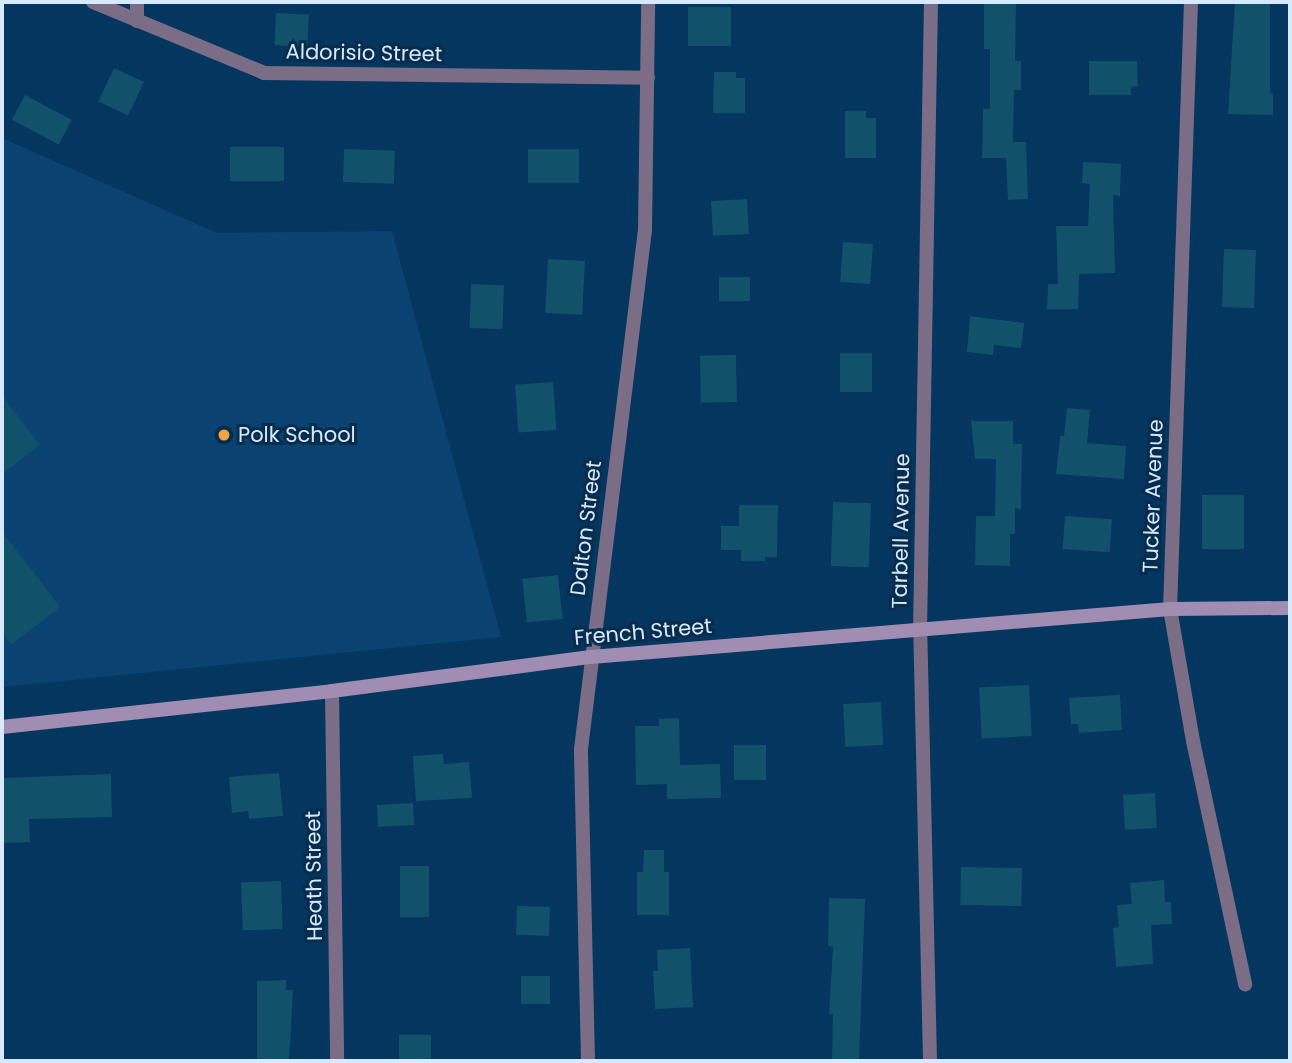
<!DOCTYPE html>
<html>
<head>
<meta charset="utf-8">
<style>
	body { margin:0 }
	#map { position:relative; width:1292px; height:1063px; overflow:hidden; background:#043660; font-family:Poppins,sans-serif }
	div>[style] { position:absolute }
	.built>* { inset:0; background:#0a4371 }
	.building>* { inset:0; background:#12516a; transform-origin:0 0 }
	.street>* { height:14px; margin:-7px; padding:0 7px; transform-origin:7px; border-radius:7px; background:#7a6d85 }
	.secondary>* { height:14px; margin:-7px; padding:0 7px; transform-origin:7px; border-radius:7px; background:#a18cb2 }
	.dots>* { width:19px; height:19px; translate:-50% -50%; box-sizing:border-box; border:4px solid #082c4c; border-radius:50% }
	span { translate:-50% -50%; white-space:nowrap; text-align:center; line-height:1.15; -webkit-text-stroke:6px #082c4c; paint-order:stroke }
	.street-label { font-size:21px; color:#d6e9fe }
	.poi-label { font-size:21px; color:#d6e9fe }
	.left { translate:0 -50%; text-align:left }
	.frame { position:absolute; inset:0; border:4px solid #d6e9fe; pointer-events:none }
</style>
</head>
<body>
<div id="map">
	<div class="built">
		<div style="clip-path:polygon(2px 138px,217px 233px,392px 231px,501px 637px,2px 687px)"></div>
	</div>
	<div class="building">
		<div style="clip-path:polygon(984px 2px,1016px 2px,1015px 61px,1021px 61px,1021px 90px,1014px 90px,1013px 142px,1026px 142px,1028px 199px,1008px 200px,1006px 158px,982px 158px,983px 109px,990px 109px,990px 49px,984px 49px)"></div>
		<div style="clip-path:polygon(1235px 2px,1270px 2px,1270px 93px,1273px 95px,1273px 115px,1228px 114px)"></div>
		<div style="left:688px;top:7px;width:43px;height:39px"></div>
		<div style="left:276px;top:13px;width:33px;height:32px;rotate:3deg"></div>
		<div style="clip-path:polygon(1089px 61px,1137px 61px,1138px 86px,1131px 87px,1131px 95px,1089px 95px)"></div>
		<div style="left:114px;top:68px;width:33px;height:37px;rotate:25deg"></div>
		<div style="clip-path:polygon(714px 72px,736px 72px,736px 78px,745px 78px,745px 113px,713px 113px)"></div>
		<div style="left:25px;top:95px;width:53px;height:28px;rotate:28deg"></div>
		<div style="clip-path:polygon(845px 111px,866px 111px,866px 118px,876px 118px,876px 158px,845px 158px)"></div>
		<div style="left:230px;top:147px;width:54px;height:34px"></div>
		<div style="left:344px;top:149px;width:51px;height:33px;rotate:2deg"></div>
		<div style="left:528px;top:149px;width:51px;height:34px"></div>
		<div style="clip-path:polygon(1083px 162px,1121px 164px,1120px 196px,1113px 195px,1115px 273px,1079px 274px,1078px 309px,1047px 309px,1048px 284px,1058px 284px,1056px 226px,1088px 226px,1090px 184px,1082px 183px)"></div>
		<div style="left:747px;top:199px;width:35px;height:36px;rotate:87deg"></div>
		<div style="left:843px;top:242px;width:30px;height:40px;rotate:4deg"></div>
		<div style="left:1224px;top:249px;width:32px;height:58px;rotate:2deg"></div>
		<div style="left:548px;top:259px;width:37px;height:54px;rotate:3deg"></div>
		<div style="left:719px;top:277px;width:31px;height:24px"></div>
		<div style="left:471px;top:284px;width:33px;height:44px;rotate:2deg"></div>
		<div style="clip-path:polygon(970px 316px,1024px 323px,1021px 348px,994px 345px,993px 355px,967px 352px)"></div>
		<div style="left:840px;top:353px;width:32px;height:39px"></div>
		<div style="left:736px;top:355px;width:47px;height:36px;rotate:89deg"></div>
		<div style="left:553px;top:382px;width:48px;height:38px;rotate:86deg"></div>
		<div style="clip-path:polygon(2px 395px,40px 445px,2px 474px)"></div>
		<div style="clip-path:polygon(1067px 408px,1090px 410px,1087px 443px,1126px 446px,1124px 479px,1056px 474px,1060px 436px,1064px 436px)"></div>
		<div style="clip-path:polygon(971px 421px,1013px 421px,1013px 444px,1022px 444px,1021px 509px,1015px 508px,1015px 534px,1010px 534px,1010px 566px,975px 565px,976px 516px,995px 516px,996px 459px,975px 459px)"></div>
		<div style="left:1202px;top:495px;width:42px;height:54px"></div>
		<div style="left:833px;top:502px;width:38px;height:64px;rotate:2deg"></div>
		<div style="clip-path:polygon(739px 505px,778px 505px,777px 557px,765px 557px,765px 561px,741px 561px,741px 550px,721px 550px,721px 526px,739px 526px)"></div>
		<div style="left:1065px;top:516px;width:47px;height:33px;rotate:4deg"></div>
		<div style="clip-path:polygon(2px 531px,60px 607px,11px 645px,2px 632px)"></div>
		<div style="left:558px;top:575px;width:44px;height:36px;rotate:84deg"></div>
		<div style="left:1029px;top:685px;width:51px;height:50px;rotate:87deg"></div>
		<div style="clip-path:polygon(1120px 695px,1122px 730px,1079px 733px,1078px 724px,1071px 724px,1069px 698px)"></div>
		<div style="left:881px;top:702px;width:43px;height:38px;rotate:87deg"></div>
		<div style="clip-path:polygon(679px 718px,680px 765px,720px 764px,721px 798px,667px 799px,667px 784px,636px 785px,635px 726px,659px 726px,659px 719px)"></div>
		<div style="left:734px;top:745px;width:32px;height:35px"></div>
		<div style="clip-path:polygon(443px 754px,444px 764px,469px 762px,472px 798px,416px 801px,413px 756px)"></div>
		<div style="clip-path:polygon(279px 773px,283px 816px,249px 819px,248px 811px,232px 813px,229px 777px)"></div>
		<div style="clip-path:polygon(111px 774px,112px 817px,29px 819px,30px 842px,2px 843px,2px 778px)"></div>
		<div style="left:1155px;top:793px;width:35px;height:32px;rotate:87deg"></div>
		<div style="left:413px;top:803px;width:22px;height:36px;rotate:87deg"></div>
		<div style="clip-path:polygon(644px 850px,664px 850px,664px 872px,669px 872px,669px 915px,637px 915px,637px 872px,643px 872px)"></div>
		<div style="left:400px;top:866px;width:29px;height:51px"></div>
		<div style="left:961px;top:867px;width:61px;height:38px;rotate:1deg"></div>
		<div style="clip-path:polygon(1164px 880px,1165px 902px,1171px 902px,1172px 924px,1151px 925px,1153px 964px,1116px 967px,1113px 928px,1119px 927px,1117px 905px,1132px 904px,1130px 883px)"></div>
		<div style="left:281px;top:881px;width:48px;height:40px;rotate:88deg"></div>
		<div style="clip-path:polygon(829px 898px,865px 899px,859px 1061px,832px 1061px,833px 1014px,829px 1014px,833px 947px,828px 946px)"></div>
		<div style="left:550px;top:907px;width:29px;height:33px;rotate:92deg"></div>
		<div style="clip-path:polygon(690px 948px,693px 1007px,655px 1009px,653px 971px,658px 971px,657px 950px)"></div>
		<div style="left:521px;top:976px;width:29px;height:28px"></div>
		<div style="clip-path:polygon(286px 980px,286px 990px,293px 990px,289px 1061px,257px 1061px,257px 981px)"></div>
		<div style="left:399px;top:1035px;width:32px;height:26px"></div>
	</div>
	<div class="street">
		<div style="left:93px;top:2px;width:185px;rotate:22.5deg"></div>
		<div style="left:264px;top:73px;width:384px;rotate:0.7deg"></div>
		<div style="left:137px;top:2px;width:19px;rotate:90deg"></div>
		<div style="left:1191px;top:2px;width:607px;rotate:91.98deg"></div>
		<div style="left:1170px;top:609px;width:134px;rotate:80.1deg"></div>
		<div style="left:1193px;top:741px;width:249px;rotate:77.9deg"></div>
		<div style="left:332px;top:691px;width:370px;rotate:89.2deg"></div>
		<div style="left:588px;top:1061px;width:312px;rotate:-91.3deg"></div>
		<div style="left:581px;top:749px;width:523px;rotate:-82.97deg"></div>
		<div style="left:645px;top:230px;width:228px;rotate:-89.2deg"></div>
		<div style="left:930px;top:1061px;width:430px;rotate:-91.3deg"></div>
		<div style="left:920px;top:631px;width:629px;rotate:-89deg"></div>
	</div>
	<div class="secondary">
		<div style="left:2px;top:727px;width:332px;rotate:-6.2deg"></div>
		<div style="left:332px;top:691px;width:261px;rotate:-7.5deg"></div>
		<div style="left:591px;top:657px;width:581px;rotate:-4.74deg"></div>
		<div style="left:1170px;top:609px;width:120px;rotate:-0.5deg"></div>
	</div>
	<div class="dots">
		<div style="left:224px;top:435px;background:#f1a540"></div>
	</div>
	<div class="street-label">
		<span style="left:364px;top:53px;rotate:1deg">Aldorisio Street</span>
		<span style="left:1153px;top:496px;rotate:-88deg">Tucker Avenue</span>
		<span style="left:586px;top:528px;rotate:-83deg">Dalton Street</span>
		<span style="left:901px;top:531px;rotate:-89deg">Tarbell Avenue</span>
		<span style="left:643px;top:632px;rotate:-5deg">French Street</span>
		<span style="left:314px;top:876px;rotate:-91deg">Heath Street</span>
	</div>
	<div class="poi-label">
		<span class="left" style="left:238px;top:435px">Polk School</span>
	</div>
	<div class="frame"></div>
</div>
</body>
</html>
